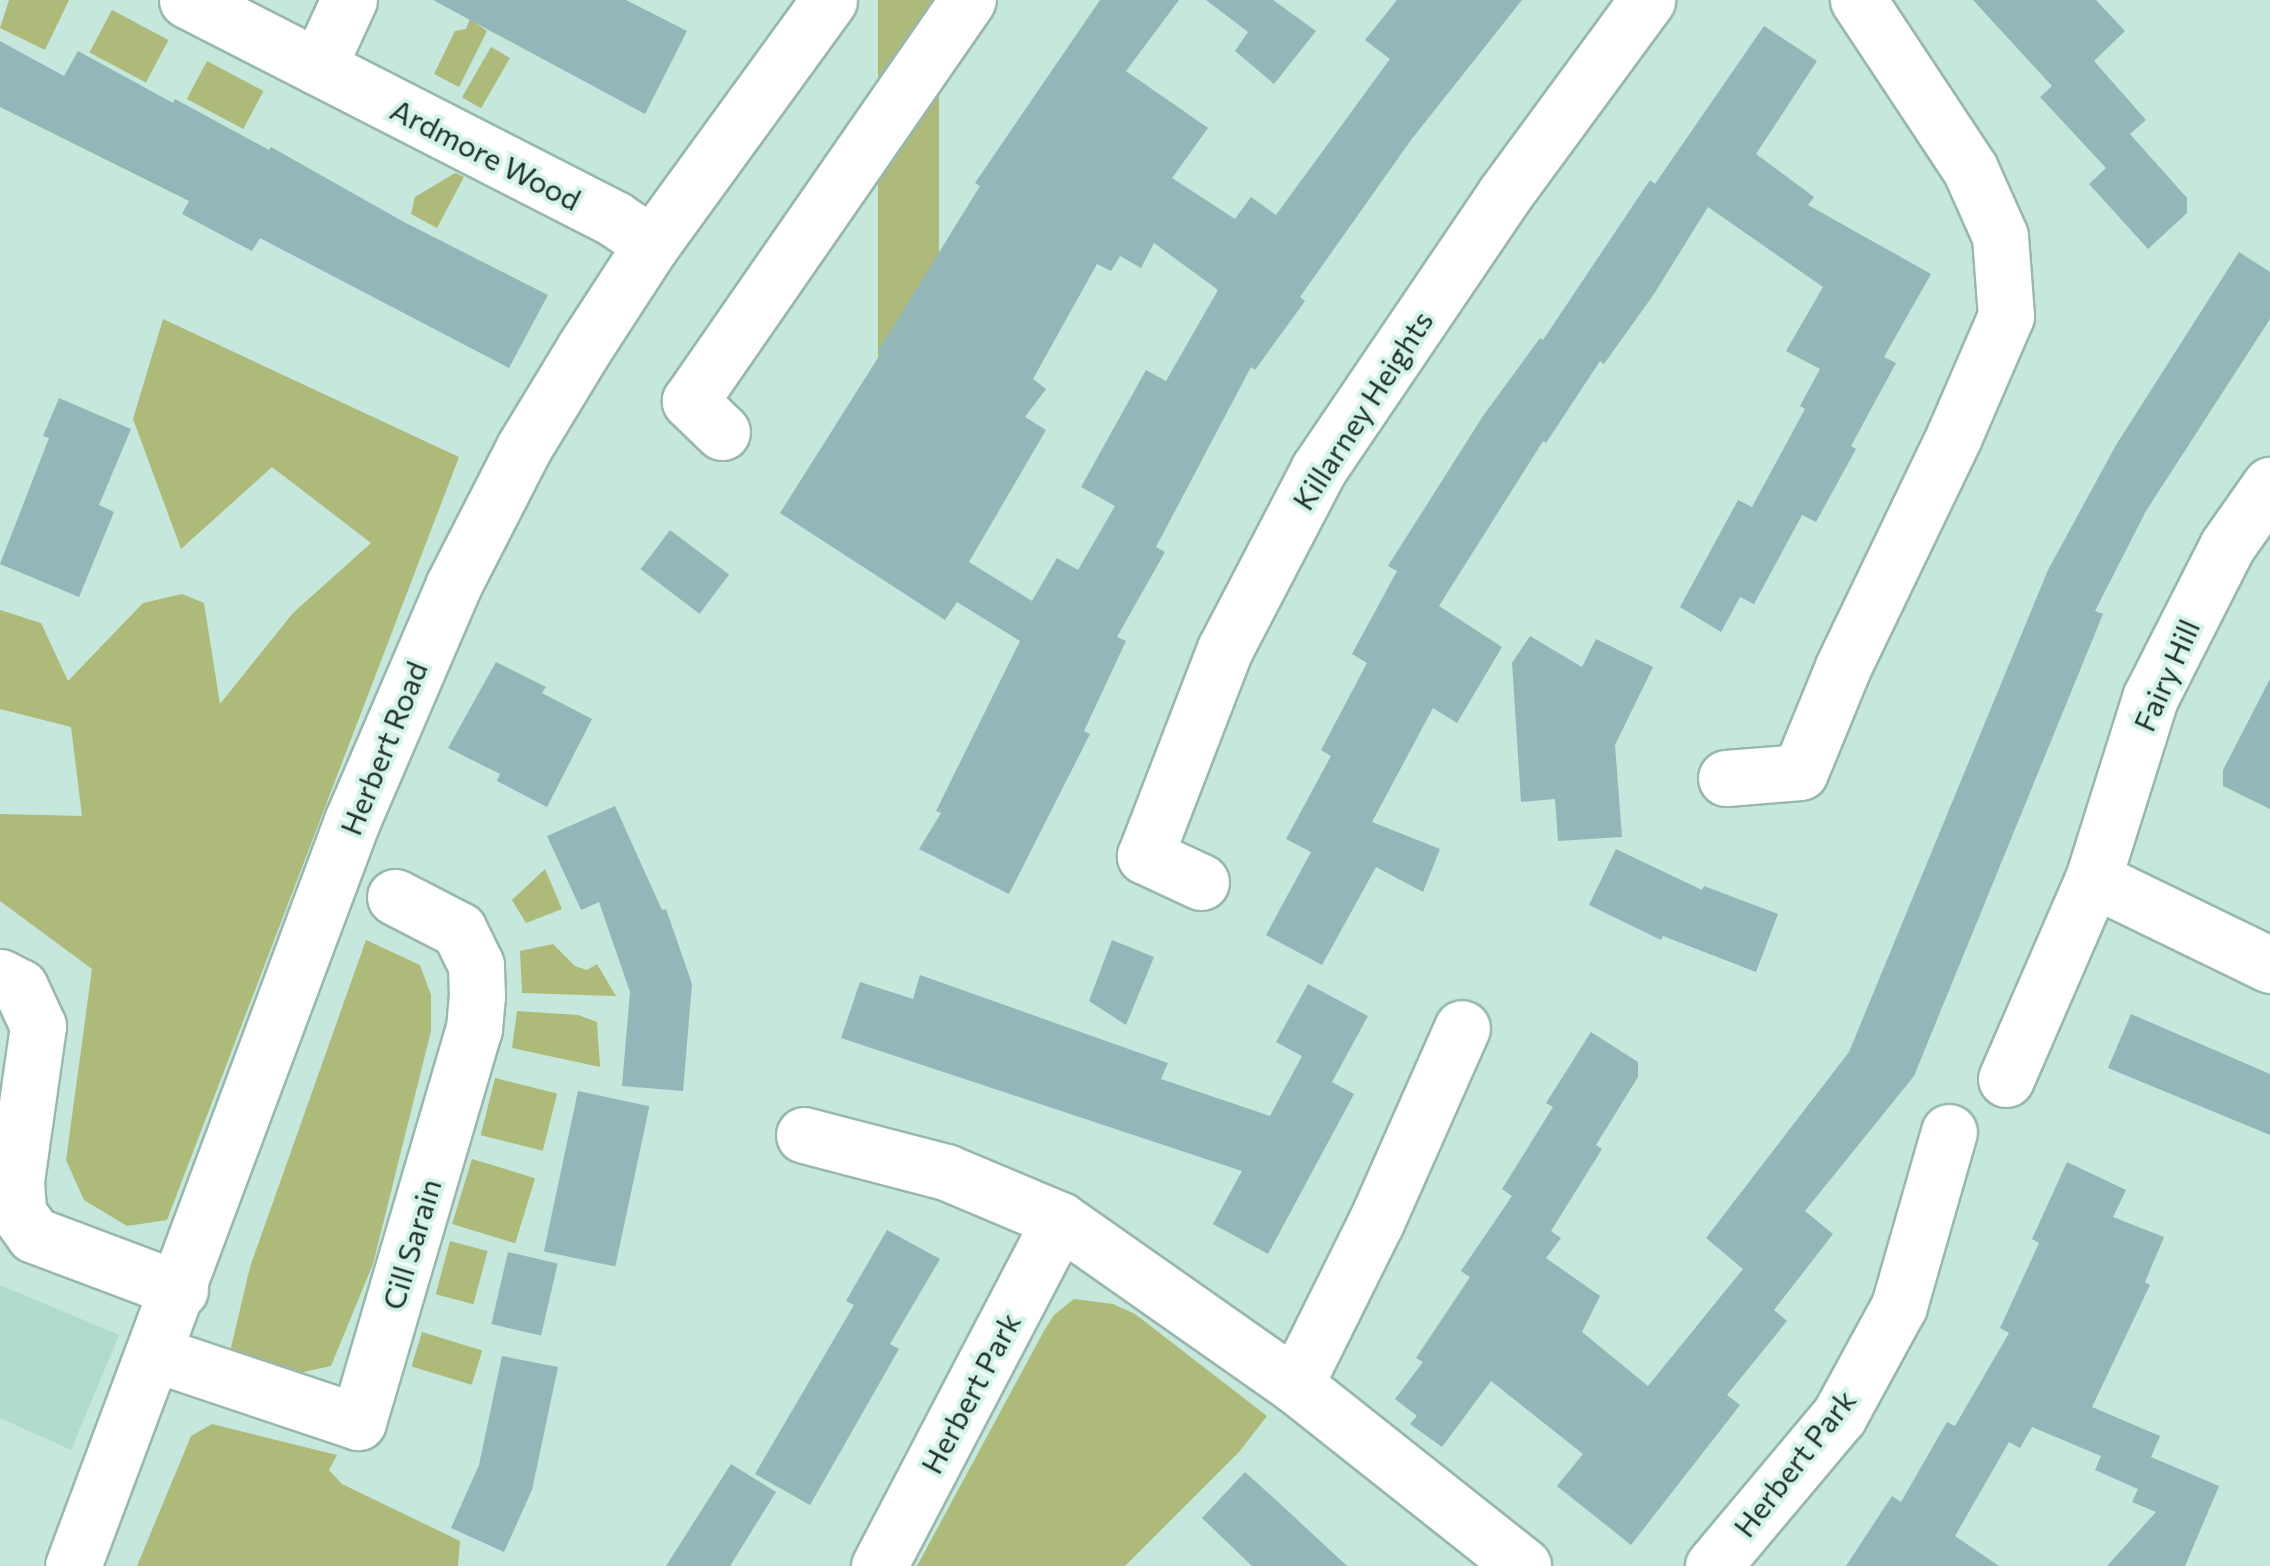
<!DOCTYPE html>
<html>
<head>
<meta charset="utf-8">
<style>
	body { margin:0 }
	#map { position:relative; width:2270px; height:1566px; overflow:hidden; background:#c5e7dc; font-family:Commissioner,sans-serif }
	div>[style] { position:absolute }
	.built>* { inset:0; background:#b0dacd }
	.green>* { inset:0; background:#adba79; transform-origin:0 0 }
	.building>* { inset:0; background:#93b6b9; transform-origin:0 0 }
	.roads { filter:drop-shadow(2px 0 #98b8ae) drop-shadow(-2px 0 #98b8ae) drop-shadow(0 2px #98b8ae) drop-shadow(0 -2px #98b8ae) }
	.minor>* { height:55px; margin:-27.5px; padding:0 27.5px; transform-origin:27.5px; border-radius:27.5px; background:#fff }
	span { translate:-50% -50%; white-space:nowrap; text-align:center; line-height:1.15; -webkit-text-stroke:8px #d2f4e9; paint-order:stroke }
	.street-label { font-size:30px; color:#24312d }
</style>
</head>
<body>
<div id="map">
	<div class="built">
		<div style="clip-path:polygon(0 1285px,119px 1335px,71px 1450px,0 1418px)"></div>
	</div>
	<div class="green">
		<div style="clip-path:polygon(9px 0,69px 0,45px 50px,0 28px)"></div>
		<div style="left:878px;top:0;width:61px;height:469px"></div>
		<div style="left:112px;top:10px;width:64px;height:48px;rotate:28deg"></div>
		<div style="clip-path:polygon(470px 19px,487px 31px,459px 87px,434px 74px,455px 31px,466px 29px)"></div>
		<div style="left:491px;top:47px;width:22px;height:58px;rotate:30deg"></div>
		<div style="left:207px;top:61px;width:64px;height:43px;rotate:28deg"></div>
		<div style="clip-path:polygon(455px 173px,464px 177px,437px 228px,411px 214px,415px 197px)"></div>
		<div style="clip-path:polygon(163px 319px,459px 457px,167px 1220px,127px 1226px,84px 1200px,66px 1160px,92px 969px,0 901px,0 814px,82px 816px,71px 727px,0 709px,0 610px,41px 623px,68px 681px,143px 603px,182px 594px,204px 603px,220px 704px,293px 613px,371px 543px,272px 467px,181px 549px,133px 419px)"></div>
		<div style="clip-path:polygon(545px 869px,562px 909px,526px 923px,512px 900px)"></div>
		<div style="clip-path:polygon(366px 940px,420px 965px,431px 995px,431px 1031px,373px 1264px,331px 1366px,290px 1375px,236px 1361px,231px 1348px,250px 1267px)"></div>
		<div style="clip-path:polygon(553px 944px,575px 966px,587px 970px,597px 964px,616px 996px,522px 993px,520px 951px)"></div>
		<div style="clip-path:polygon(517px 1011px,578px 1015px,597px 1022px,600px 1067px,512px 1048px)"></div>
		<div style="left:495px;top:1078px;width:64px;height:59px;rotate:14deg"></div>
		<div style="left:472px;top:1159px;width:66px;height:68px;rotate:17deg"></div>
		<div style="left:450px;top:1241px;width:39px;height:55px;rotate:15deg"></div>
		<div style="clip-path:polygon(1074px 1299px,1113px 1304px,1135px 1314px,1267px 1416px,1239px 1452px,1125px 1566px,917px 1566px,1045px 1329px,1054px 1315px)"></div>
		<div style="left:422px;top:1332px;width:63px;height:36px;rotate:17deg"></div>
		<div style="clip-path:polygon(212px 1424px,337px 1455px,329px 1470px,342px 1484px,460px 1541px,458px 1566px,137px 1566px,191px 1436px)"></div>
	</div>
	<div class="building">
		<div style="clip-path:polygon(433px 0,626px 0,687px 31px,645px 114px)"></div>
		<div style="clip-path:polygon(evenodd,1100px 0,1179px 0,1126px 71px,1208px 128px,1172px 178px,1235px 219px,1251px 197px,1276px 215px,1390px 59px,1365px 40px,1397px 0,1522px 0,1411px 140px,1300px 297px,1305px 301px,1255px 370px,1251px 367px,1156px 547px,1165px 552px,1117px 637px,1126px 641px,1084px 731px,1090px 734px,1009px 894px,919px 849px,941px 813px,936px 811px,1020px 641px,957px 602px,945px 620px,780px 513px,881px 353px,878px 351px,980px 186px,975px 183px,1100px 0,1154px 243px,1218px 290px,1166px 381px,1146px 370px,1081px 487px,1115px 506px,1078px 570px,1057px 558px,1032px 601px,969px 562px,1046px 430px,1025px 417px,1046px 389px,1033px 379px,1097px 264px,1111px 271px,1120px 256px,1141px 268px,1154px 243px)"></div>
		<div style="clip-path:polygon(1206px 0,1273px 0,1316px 31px,1274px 84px,1235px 51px,1248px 32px)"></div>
		<div style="clip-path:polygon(1973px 0,2096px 0,2125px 31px,2094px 61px,2146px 120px,2130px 134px,2187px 198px,2187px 213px,2148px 249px,2089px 184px,2106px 168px,2040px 97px,2052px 86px)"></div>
		<div style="clip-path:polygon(1764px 26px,1817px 61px,1756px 154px,1814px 197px,1808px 205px,1931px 274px,1884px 357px,1896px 363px,1851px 446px,1856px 449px,1816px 522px,1802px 515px,1754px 604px,1740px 597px,1721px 632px,1680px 607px,1738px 500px,1752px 507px,1805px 409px,1800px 406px,1820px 369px,1786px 351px,1823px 287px,1708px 207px,1654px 294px,1604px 364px,1600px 361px,1546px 443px,1543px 441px,1439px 606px,1502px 647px,1457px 723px,1433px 708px,1372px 822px,1440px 849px,1423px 892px,1376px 867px,1322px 965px,1266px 935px,1311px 852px,1286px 839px,1331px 756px,1321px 750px,1367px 663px,1352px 654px,1397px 571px,1388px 566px,1483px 416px,1540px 338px,1543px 340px,1650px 180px,1655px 184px)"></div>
		<div style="clip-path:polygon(0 41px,64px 76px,78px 51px,173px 103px,175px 99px,269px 150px,271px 147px,404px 222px,548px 295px,509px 368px,260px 238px,252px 251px,182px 214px,189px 201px,0 107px)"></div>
		<div style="clip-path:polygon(2239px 252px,2270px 272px,2270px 319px,2146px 511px,2095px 611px,2103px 614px,1914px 1076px,1805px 1211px,1833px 1234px,1774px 1310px,1787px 1321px,1727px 1395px,1740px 1405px,1631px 1545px,1557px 1486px,1583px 1454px,1491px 1381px,1442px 1447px,1410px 1424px,1417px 1416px,1395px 1399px,1423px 1362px,1416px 1358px,1470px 1277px,1461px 1271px,1512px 1196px,1502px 1189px,1553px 1107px,1546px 1103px,1591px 1032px,1638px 1062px,1638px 1077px,1596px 1145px,1602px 1149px,1551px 1231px,1561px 1238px,1546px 1258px,1600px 1296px,1582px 1332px,1648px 1386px,1743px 1269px,1706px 1238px,1849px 1052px,2048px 570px,2116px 445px)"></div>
		<div style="clip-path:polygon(59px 398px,131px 429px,99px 505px,114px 512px,79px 597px,0 564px,49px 438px,43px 436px)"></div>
		<div style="left:670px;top:530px;width:74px;height:49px;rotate:37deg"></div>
		<div style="clip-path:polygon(1530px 636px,1582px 667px,1596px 639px,1653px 667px,1615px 745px,1622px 837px,1558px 841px,1555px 799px,1521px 802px,1512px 663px)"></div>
		<div style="clip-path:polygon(496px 662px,546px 687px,542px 693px,592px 719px,547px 807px,497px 781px,500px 774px,448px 748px)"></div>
		<div style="clip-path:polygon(2270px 679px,2270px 809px,2223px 786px,2223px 770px)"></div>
		<div style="clip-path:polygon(615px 806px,662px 910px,666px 909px,692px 984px,683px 1091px,622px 1086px,630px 992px,599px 902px,581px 910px,547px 836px)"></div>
		<div style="clip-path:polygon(1616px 849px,1702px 890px,1704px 886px,1778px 914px,1756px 972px,1663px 936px,1661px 940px,1589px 905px)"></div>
		<div style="clip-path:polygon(1112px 940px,1154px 957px,1126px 1025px,1089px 1001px)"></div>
		<div style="clip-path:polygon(920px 975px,1168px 1063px,1161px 1079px,1270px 1116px,1302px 1056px,1276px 1042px,1308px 984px,1368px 1016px,1332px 1082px,1354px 1094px,1268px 1254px,1213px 1224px,1242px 1171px,841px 1038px,860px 982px,913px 999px)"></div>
		<div style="clip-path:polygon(2131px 1014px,2270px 1074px,2270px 1135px,2108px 1068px)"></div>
		<div style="left:578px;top:1091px;width:73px;height:164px;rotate:12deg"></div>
		<div style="clip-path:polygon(2067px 1162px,2126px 1190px,2113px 1217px,2164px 1237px,2145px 1282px,2150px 1285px,2092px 1407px,2160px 1436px,2151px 1457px,2219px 1486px,2185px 1566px,2107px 1566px,2156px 1512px,2132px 1502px,2138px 1489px,2095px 1470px,2101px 1456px,2032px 1427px,2020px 1448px,2009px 1442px,1955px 1536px,1999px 1566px,1846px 1566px,1892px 1496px,1901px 1502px,1947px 1422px,1955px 1426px,2009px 1333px,2000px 1328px,2039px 1243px,2032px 1239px)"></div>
		<div style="clip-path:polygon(887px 1230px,940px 1259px,890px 1344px,899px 1349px,810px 1505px,755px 1474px,854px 1305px,846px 1301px)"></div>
		<div style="left:508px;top:1252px;width:51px;height:74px;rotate:13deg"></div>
		<div style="clip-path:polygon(502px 1356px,558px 1367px,532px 1490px,504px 1552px,451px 1528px,479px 1465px)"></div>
		<div style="clip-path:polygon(731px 1464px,776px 1492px,730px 1566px,666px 1566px)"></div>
		<div style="clip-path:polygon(1245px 1472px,1276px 1500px,1347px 1566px,1252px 1566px,1202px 1518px)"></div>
	</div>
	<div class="roads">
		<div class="minor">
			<div style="left:187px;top:0;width:482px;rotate:27.1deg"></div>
			<div style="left:616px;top:220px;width:43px;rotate:33.7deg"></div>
			<div style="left:318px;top:67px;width:74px;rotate:-65.2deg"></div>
			<div style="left:722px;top:432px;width:45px;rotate:-135.9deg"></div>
			<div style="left:690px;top:401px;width:488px;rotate:-55.3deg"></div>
			<div style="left:1726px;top:778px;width:74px;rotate:-4.6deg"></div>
			<div style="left:1800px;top:772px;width:113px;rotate:-67.7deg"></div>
			<div style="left:1843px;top:667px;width:256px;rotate:-64.3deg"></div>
			<div style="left:1954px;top:436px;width:131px;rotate:-66.6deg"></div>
			<div style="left:2006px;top:316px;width:80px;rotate:-94.3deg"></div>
			<div style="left:2000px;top:236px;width:73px;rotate:-114.1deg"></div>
			<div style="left:1970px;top:169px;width:203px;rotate:-123.5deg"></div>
			<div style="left:2093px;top:879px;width:197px;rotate:25.9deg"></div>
			<div style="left:1201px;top:882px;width:62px;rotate:-155.1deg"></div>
			<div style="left:1145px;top:856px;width:222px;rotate:-68.9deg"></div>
			<div style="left:1225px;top:649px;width:202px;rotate:-62.5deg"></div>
			<div style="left:1318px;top:470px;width:332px;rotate:-55.9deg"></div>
			<div style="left:1504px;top:195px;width:242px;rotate:-53.7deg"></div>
			<div style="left:0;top:977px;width:22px;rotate:27deg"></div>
			<div style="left:20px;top:987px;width:43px;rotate:65.2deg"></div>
			<div style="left:38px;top:1026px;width:157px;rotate:98.1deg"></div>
			<div style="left:16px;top:1181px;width:32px;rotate:86deg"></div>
			<div style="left:18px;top:1213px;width:27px;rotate:54deg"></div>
			<div style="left:34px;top:1235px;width:156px;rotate:20.6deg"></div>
			<div style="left:2006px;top:1079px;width:218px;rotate:-66.5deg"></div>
			<div style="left:2093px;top:879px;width:190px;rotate:-72.5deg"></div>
			<div style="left:2150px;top:698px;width:170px;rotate:-63.1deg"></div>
			<div style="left:2227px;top:546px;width:75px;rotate:-54.8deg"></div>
			<div style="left:804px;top:1135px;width:147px;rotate:14.6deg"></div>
			<div style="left:946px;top:1172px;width:124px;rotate:22.8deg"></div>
			<div style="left:1060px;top:1220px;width:287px;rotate:35.1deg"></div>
			<div style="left:1295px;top:1385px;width:291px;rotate:38.4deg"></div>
			<div style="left:155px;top:1354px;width:214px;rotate:18.5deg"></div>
			<div style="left:358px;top:1422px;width:410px;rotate:-73.6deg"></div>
			<div style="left:474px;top:1029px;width:33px;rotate:-85deg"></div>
			<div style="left:477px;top:996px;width:31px;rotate:-92deg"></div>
			<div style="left:476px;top:965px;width:39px;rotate:-116deg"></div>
			<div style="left:459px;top:930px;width:72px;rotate:-152.7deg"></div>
			<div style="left:1295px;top:1385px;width:182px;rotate:-63.6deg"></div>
			<div style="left:1376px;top:1222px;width:212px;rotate:-66.1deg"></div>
			<div style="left:73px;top:1566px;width:796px;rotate:-69.47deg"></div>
			<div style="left:352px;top:821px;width:256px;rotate:-66.7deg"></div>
			<div style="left:453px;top:586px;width:154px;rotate:-62.9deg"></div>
			<div style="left:523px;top:449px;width:119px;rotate:-58.7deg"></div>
			<div style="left:585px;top:347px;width:123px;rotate:-57deg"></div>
			<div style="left:652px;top:244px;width:301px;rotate:-54deg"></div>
			<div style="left:879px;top:1566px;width:390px;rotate:-62.4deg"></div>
			<div style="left:1713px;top:1566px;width:196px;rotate:-50deg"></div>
			<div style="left:1839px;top:1416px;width:125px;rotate:-61.4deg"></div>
			<div style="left:1899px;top:1306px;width:181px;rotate:-74deg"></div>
		</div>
	</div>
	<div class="street-label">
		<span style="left:486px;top:154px;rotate:27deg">Ardmore Wood</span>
		<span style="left:1362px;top:410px;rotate:-57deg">Killarney Heights</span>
		<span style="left:2166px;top:675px;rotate:-66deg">Fairy Hill</span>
		<span style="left:383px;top:748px;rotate:-68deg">Herbert Road</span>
		<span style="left:411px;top:1244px;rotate:-73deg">Cill Sarain</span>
		<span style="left:970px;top:1393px;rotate:-62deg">Herbert Park</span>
		<span style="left:1794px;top:1463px;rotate:-52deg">Herbert Park</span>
	</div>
</div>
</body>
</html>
